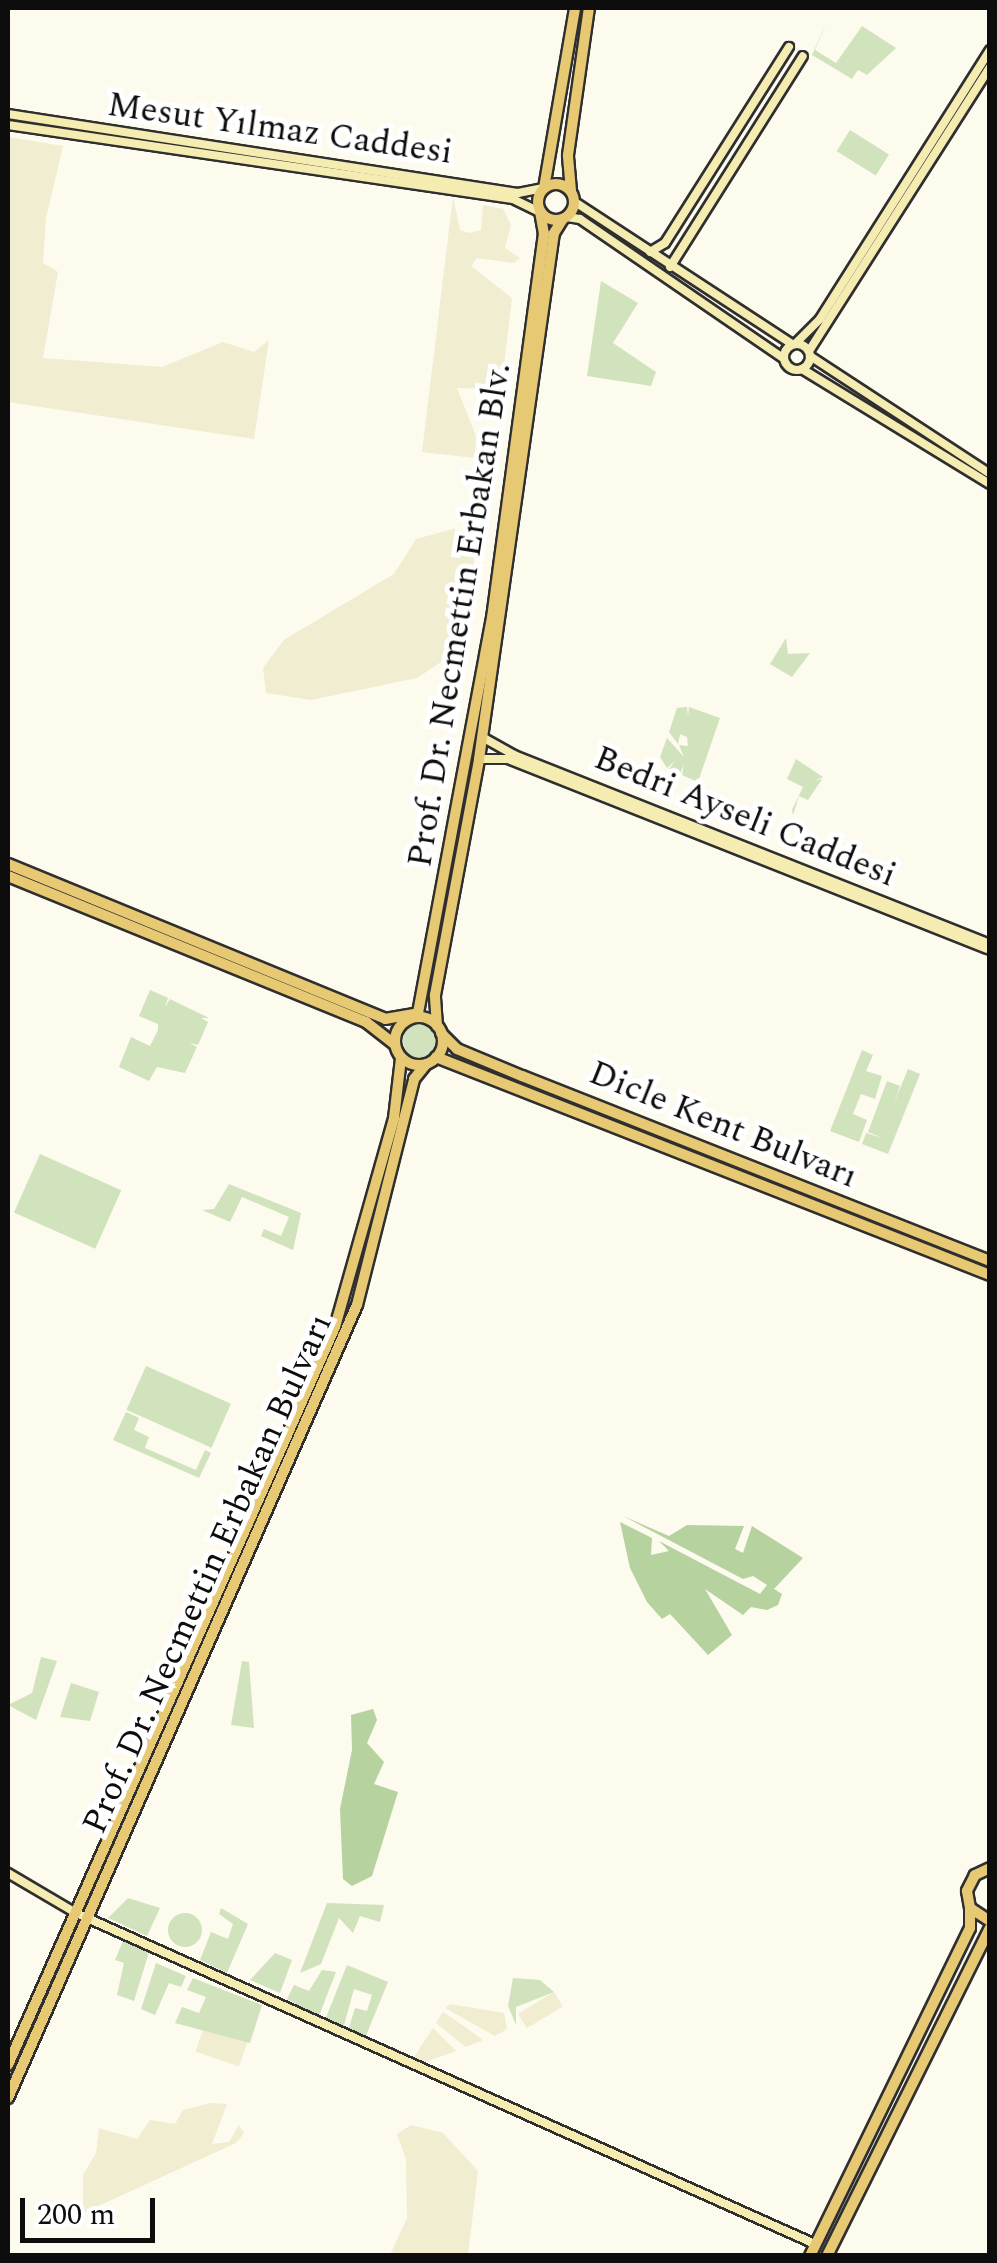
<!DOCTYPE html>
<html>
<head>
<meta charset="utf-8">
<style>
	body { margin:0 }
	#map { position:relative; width:997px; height:2263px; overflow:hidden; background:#fdfaee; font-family:Spectral,serif }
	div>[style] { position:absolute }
	.farmland>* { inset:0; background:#f0edd1; transform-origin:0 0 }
	.green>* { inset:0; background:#d1e3bc; transform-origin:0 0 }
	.round { border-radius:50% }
	.forest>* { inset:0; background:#b6d29e }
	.roads { filter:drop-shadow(2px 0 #2f2f2f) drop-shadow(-2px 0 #2f2f2f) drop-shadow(0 2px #2f2f2f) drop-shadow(0 -2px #2f2f2f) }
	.secondary>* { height:8px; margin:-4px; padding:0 4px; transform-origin:4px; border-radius:4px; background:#f5ecb2 }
	.secondary>.ring { margin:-4px; padding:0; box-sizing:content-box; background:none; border:8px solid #f5ecb2; border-radius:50% }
	.primary>* { height:10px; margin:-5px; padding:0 5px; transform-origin:5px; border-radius:5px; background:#e7c974 }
	.primary>.ring { margin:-5px; padding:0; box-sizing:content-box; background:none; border:10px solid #e7c974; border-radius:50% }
	span { translate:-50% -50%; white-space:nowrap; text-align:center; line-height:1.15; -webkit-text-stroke:10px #fff; paint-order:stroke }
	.street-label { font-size:35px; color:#0d0d0d }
	.frame { position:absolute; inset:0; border:10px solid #0d0d0d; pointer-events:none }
	.scale { position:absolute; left:20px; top:2198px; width:135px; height:45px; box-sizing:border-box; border:5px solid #0d0d0d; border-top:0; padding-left:12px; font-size:30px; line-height:35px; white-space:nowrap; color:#0d0d0d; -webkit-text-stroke:8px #fff; paint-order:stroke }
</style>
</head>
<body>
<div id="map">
	<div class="farmland">
		<div style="clip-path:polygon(8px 137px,63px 146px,46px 218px,43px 263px,58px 272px,43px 358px,162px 367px,223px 342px,254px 352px,269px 340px,254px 439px,8px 402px)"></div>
		<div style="clip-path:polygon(453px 197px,460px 230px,469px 233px,481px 230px,483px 205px,503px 209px,511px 225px,505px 248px,520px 258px,514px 263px,477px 258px,471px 266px,512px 298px,503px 373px,494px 389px,457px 388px,476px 436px,475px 458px,422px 452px)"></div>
		<div style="clip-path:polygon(453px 529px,475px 533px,474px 565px,461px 622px,441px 662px,417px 678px,311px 700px,266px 693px,263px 668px,284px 640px,394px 574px,416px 539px)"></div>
		<div style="left:554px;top:1992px;width:17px;height:42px;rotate:59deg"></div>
		<div style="clip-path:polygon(450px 2004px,504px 2013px,507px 2029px,495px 2036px,445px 2008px)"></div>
		<div style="clip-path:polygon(443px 2012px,458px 2022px,483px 2040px,466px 2047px,436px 2023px)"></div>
		<div style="left:204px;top:2027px;width:46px;height:26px;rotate:19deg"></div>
		<div style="clip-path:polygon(433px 2028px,456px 2051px,422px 2063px,414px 2057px)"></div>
		<div style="clip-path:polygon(211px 2103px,227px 2104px,212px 2144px,229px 2142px,239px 2125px,244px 2133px,236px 2143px,83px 2213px,83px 2175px,96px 2153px,99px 2128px,137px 2139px,150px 2120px,175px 2124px,183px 2110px)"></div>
		<div style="clip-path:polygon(411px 2125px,443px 2133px,478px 2171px,468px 2255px,390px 2255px,407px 2218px,406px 2159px,397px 2134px)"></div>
	</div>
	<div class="green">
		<div style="clip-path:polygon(827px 22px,815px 50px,836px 63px,862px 26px,896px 48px,867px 75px,858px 70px,852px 79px,812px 55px)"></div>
		<div style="left:850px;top:130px;width:46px;height:25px;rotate:32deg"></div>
		<div style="clip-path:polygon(601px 281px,638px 303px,613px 343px,656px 372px,651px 386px,587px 376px)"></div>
		<div style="clip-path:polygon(786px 638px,788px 654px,810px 653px,792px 677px,770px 664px)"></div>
		<div style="clip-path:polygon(687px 707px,688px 716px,689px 707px,720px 718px,698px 782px,682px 775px,684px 764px,680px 774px,669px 769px,675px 761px,667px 768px,660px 757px,667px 738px,684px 757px,679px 745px,688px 746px,687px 737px,680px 734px,678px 744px,669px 732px,677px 708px)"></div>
		<div style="clip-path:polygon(796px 759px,823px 777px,814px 781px,822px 779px,808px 800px,799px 796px,793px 815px,792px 810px,803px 787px,787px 779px)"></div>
		<div style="clip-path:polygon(150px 990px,168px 998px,165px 1007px,170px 999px,209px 1018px,201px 1018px,208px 1022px,198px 1045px,190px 1043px,197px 1047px,185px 1073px,157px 1067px,149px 1081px,119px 1067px,131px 1037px,150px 1046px,158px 1030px,158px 1024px,139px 1016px)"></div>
		<div class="round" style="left:403px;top:1024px;width:34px;height:34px"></div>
		<div style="clip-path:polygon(862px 1050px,873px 1055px,866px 1071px,882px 1076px,875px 1099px,861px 1094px,853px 1114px,867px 1120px,859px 1142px,830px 1131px)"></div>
		<div style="clip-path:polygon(908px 1069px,920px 1074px,888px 1154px,862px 1144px,866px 1133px,882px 1138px,868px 1132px,887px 1081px,900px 1086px,894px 1103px)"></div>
		<div style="left:40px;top:1154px;width:89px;height:64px;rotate:24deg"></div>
		<div style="clip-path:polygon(229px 1184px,301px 1213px,293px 1250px,261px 1236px,264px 1229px,281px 1236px,289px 1217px,242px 1197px,230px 1222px,202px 1210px,214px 1209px)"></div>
		<div style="left:146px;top:1366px;width:93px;height:48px;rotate:24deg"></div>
		<div style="clip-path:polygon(126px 1412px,139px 1418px,134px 1430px,149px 1437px,145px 1448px,196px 1470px,205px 1450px,211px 1453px,199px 1478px,113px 1440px)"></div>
		<div style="clip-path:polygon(41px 1657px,57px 1661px,36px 1720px,8px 1705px,32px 1693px)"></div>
		<div style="clip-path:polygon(242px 1661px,249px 1662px,254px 1728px,231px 1725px)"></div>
		<div style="clip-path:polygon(71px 1683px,99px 1692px,90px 1721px,60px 1717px)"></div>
		<div style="clip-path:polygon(128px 1898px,160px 1908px,147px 1936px,108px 1918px)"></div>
		<div style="clip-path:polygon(327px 1903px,384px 1905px,380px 1922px,360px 1916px,353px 1933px,339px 1918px,321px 1964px,300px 1973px)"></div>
		<div style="clip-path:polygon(221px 1908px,248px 1924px,227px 1973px,200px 1960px,211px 1932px,228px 1939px,233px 1924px,219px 1914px)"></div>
		<div class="round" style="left:168px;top:1913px;width:34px;height:34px"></div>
		<div style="clip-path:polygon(123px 1941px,149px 1952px,134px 2001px,117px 1995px,124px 1963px,115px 1960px)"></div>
		<div style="clip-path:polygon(275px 1953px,292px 1960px,280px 1993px,250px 1980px)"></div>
		<div style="clip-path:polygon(156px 1963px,186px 1976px,181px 1987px,169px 1983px,155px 2015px,141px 2009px)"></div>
		<div style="clip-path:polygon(347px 1965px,388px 1982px,365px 2038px,348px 2031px,355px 2008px,367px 2011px,372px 1995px,354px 1989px,343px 2029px,325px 2020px)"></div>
		<div style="clip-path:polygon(322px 1970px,336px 1972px,319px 2016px,287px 1999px,294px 1985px,309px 1991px)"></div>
		<div style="clip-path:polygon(193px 1978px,262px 2005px,250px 2043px,175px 2023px,182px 2007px,199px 2013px,206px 1997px,187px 1990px)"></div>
		<div style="clip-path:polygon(513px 1978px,540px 1980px,554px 1992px,516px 2007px,516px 2025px,508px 2006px)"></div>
	</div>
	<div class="forest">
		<div style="clip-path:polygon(623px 1516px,669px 1536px,687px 1525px,744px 1526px,735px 1549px,743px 1553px,752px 1526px,803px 1558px,774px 1589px,782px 1594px,778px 1605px,767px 1610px,751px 1607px,743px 1615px,705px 1589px,732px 1635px,708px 1655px,670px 1614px,662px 1619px,647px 1602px,630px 1568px,620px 1522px,652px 1538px,651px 1555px,669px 1551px,659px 1541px,760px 1594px,767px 1585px,753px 1576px,743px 1579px)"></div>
		<div style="clip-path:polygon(373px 1709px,377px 1720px,367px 1743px,384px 1762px,374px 1784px,398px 1792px,372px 1876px,352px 1886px,343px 1879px,340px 1809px,352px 1750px,351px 1715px)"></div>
	</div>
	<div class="roads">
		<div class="secondary">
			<div style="left:8px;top:114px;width:516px;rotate:8.81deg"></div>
			<div style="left:518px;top:193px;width:26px;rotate:-11deg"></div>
			<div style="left:8px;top:125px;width:510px;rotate:8.34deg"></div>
			<div style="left:513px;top:199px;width:30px;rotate:26deg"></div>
			<div style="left:575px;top:202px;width:259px;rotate:33.2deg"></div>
			<div style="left:567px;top:217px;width:13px;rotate:9deg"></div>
			<div style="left:580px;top:219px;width:246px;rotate:34.4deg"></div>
			<div style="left:650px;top:252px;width:17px;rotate:-31deg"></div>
			<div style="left:665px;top:243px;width:232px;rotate:-57.7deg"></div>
			<div style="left:670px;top:267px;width:249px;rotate:-57.8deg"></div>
			<div style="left:796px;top:343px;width:34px;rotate:-45deg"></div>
			<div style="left:820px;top:319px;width:318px;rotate:-57.7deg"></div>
			<div class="ring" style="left:784px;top:344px;width:18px;height:18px"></div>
			<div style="left:809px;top:351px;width:337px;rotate:-57.5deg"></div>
			<div style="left:810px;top:356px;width:215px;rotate:33.2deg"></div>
			<div style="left:802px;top:369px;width:220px;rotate:31.5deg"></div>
			<div style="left:482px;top:737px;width:37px;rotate:29deg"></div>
			<div style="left:514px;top:755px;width:512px;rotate:21.66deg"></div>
			<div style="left:479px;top:759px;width:29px"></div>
			<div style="left:508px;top:759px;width:518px;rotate:21.62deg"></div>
			<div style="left:8px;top:1873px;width:79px;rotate:30.5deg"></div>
			<div style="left:76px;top:1913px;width:810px;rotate:24.13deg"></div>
		</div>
		<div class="primary">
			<div class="ring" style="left:538px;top:184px;width:26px;height:26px"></div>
			<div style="left:544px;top:188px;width:183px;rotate:-80.2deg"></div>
			<div style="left:571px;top:191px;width:36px;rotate:-95deg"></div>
			<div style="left:568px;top:155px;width:148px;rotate:-81.9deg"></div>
			<div style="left:8px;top:864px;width:408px;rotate:22.3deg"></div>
			<div style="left:385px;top:1019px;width:34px;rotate:-10deg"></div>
			<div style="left:418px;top:1013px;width:402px;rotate:-79.4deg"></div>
			<div style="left:492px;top:618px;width:388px;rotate:-82.3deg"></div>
			<div style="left:544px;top:234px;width:22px;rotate:-100deg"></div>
			<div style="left:8px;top:876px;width:387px;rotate:22.2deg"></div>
			<div style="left:366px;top:1022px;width:37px;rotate:38deg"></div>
			<div class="ring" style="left:395px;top:1017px;width:38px;height:38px"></div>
			<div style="left:437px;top:1026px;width:31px;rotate:-94deg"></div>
			<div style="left:435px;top:995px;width:240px;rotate:-79.4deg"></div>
			<div style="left:479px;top:759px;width:531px;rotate:-81.89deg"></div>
			<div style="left:554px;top:233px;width:15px;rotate:-58deg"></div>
			<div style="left:441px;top:1033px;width:23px;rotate:45deg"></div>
			<div style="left:457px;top:1049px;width:70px;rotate:22.6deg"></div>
			<div style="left:522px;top:1076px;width:503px;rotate:21.57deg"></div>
			<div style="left:436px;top:1057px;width:595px;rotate:21.48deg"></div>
			<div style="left:990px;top:1868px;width:17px;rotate:155deg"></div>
			<div style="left:975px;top:1875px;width:18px;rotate:117deg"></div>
			<div style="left:967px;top:1891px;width:17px;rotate:80deg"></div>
			<div style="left:970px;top:1908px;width:24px;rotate:33deg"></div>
			<div style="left:8px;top:2065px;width:807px;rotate:-66.1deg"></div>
			<div style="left:335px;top:1327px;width:217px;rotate:-74.2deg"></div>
			<div style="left:394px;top:1118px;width:60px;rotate:-83.3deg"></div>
			<div style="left:8px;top:2098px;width:866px;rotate:-66.25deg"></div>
			<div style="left:357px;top:1305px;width:233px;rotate:-75.8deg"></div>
			<div style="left:414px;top:1079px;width:19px;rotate:-51deg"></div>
			<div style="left:810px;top:2256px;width:365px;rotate:-64deg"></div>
			<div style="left:970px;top:1928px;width:20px;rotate:-90deg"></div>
			<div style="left:827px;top:2256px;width:366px;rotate:-63.6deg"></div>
		</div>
	</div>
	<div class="street-label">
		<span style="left:280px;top:129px;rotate:8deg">Mesut Yılmaz Caddesi</span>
		<span style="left:460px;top:615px;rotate:-81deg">Prof. Dr. Necmettin Erbakan Blv.</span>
		<span style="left:745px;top:817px;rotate:22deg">Bedri Ayseli Caddesi</span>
		<span style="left:723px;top:1125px;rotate:22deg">Dicle Kent Bulvarı</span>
		<span style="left:208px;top:1574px;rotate:-66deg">Prof. Dr. Necmettin Erbakan Bulvarı</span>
	</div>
	<div class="frame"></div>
	<div class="scale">200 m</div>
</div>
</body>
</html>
